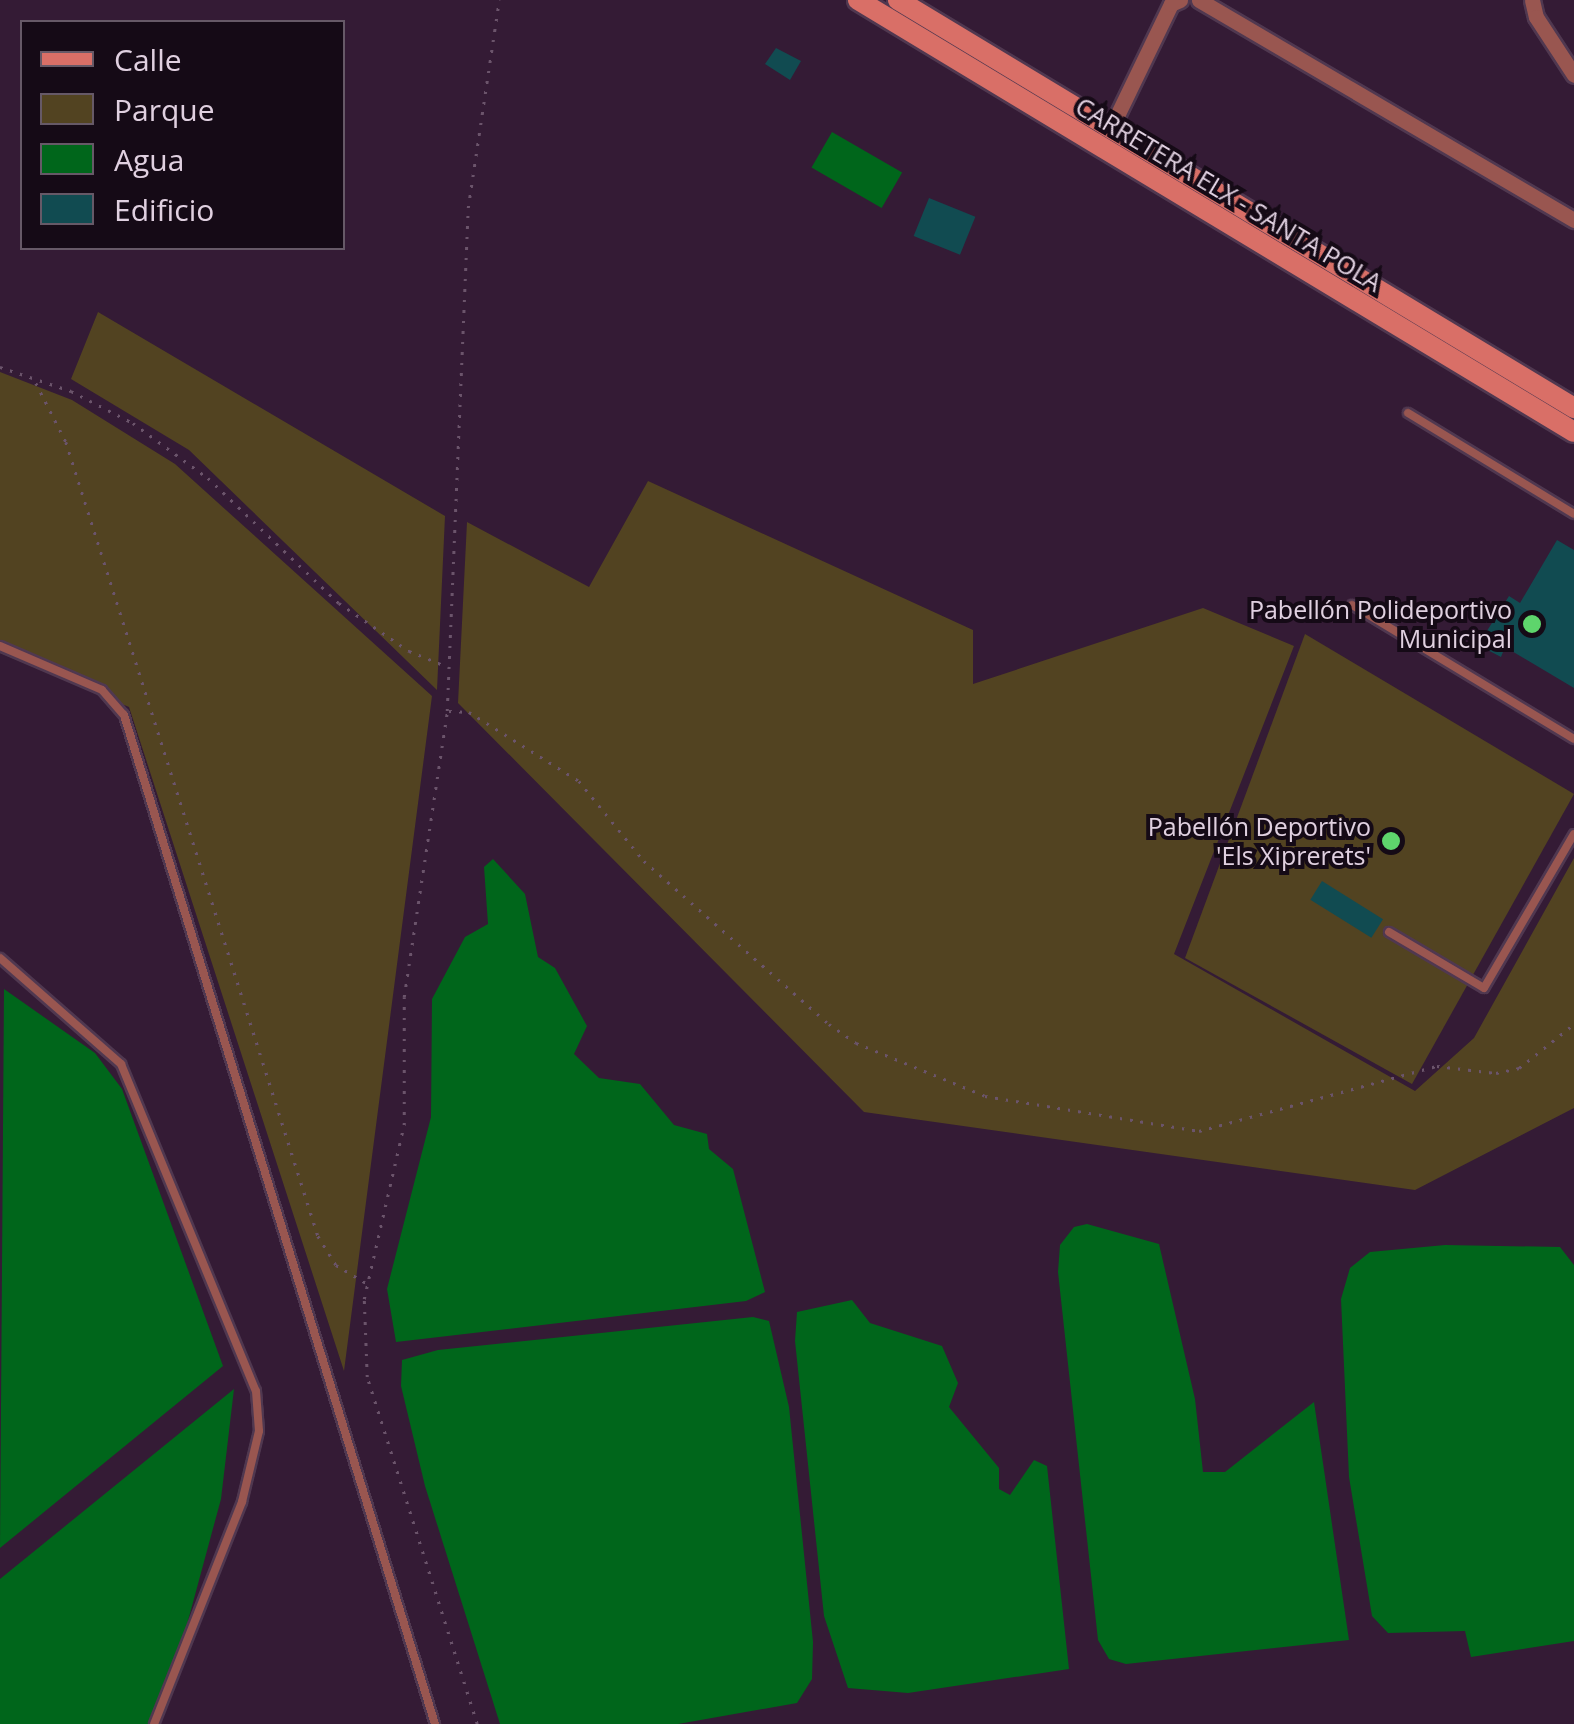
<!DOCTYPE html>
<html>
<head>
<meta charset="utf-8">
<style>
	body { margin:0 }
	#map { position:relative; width:1574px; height:1724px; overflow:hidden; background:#341b35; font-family:"Open Sans",sans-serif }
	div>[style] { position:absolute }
	.green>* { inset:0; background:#524321 }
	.water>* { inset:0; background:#00661b; transform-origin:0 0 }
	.building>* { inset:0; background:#114b51; transform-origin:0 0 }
	.path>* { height:2.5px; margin-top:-1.25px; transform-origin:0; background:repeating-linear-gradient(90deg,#6b546b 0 2.5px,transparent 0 10.5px) }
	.roads { filter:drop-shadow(2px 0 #503850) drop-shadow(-2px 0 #503850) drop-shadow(0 2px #503850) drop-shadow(0 -2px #503850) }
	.lane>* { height:8px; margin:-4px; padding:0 4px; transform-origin:4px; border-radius:4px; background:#995650 }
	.street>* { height:15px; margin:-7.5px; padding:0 7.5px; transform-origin:7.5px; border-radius:7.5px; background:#995650 }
	.secondary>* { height:20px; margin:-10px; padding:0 10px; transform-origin:10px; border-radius:10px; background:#d96f67 }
	.dots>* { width:28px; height:28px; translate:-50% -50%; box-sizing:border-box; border:5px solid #150a16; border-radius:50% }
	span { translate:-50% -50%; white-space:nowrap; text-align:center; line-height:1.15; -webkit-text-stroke:8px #150a16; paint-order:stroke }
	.street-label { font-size:25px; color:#e0d0e0 }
	.poi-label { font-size:25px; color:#e0d0e0 }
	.right { translate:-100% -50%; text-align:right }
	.legend { position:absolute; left:20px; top:20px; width:325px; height:230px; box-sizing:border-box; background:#150a16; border:2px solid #665967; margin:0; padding:12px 18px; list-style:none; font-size:30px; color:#e0d0e0 }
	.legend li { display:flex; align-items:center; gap:20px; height:50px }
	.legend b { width:50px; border:2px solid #665967 }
</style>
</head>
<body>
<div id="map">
	<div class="green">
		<div style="clip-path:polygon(98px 312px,445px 516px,437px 690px,189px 450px,71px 379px)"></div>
		<div style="clip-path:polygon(0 372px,72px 400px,175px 464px,432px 696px,344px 1371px,129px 707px,0 653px)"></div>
		<div style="clip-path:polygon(648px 481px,973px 630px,973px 684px,1203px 608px,1294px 646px,1174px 954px,1415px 1091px,1474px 1038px,1574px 858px,1574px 1108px,1415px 1190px,864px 1112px,458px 703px,467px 522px,589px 587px)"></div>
		<div style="clip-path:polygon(1305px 634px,1574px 794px,1412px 1084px,1185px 958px)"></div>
	</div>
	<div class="water">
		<div style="left:832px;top:132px;width:81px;height:41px;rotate:30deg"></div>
		<div style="clip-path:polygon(493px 859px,525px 894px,538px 957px,555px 968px,587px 1026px,574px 1054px,599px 1078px,640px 1084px,674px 1125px,707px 1134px,709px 1149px,733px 1169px,765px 1292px,746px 1301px,396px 1342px,387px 1289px,431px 1117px,432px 999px,465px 937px,488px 924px,484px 867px)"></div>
		<div style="clip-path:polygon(4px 989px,95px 1053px,122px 1089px,223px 1366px,0 1548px)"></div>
		<div style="clip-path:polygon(1087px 1224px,1159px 1244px,1195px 1399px,1203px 1472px,1225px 1472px,1314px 1402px,1349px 1640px,1126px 1664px,1109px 1659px,1098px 1640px,1058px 1272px,1060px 1245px,1074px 1227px)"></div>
		<div style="clip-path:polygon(1445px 1245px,1560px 1247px,1574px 1265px,1574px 1641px,1471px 1657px,1465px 1631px,1388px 1633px,1372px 1616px,1349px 1477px,1341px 1299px,1350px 1268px,1370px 1252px)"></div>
		<div style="clip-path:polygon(852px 1300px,870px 1323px,942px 1346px,958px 1383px,949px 1407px,999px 1468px,999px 1489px,1010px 1495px,1034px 1460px,1047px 1466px,1069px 1669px,908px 1693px,848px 1688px,824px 1616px,795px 1341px,797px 1312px)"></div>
		<div style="clip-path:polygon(753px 1317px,769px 1321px,789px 1407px,813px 1642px,812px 1679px,797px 1703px,678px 1724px,500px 1724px,425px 1486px,401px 1386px,402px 1360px,438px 1350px)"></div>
		<div style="clip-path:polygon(234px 1389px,221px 1499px,160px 1724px,0 1724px,0 1579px)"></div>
	</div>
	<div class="building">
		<div style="clip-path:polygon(776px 48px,801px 61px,790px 80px,765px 64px)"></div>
		<div style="left:929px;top:198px;width:50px;height:41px;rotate:22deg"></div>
		<div style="clip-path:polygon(1557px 540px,1574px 550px,1574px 688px,1505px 647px,1501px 657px,1478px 645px,1509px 596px,1520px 603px)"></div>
		<div style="left:1322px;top:881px;width:72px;height:22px;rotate:32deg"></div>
	</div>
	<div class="path">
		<div style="left:0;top:367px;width:75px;rotate:18.7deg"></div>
		<div style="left:71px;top:391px;width:70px;rotate:27.3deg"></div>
		<div style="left:133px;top:423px;width:93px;rotate:36.3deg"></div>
		<div style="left:208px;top:478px;width:181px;rotate:43.7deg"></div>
		<div style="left:339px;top:603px;width:85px;rotate:34.4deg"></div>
		<div style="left:409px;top:651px;width:42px;rotate:22.3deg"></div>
		<div style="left:36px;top:383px;width:66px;rotate:63deg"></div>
		<div style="left:66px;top:442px;width:833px;rotate:72.39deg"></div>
		<div style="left:318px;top:1236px;width:34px;rotate:58deg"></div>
		<div style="left:336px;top:1265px;width:35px;rotate:31deg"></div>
		<div style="left:449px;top:711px;width:20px;rotate:3deg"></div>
		<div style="left:469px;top:712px;width:130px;rotate:32.1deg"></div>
		<div style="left:579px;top:781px;width:103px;rotate:50.9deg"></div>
		<div style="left:644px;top:861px;width:247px;rotate:41.4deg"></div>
		<div style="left:829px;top:1024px;width:33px;rotate:35deg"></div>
		<div style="left:856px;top:1043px;width:139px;rotate:22.3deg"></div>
		<div style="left:985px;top:1096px;width:217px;rotate:9.3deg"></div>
		<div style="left:1199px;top:1131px;width:247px;rotate:-15.3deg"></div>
		<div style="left:1437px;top:1066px;width:59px;rotate:6.8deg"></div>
		<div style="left:1496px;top:1073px;width:24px;rotate:-12deg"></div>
		<div style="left:1519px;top:1068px;width:70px;rotate:-38.7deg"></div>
		<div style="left:477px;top:1724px;width:364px;rotate:-107.6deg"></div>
		<div style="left:367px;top:1377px;width:78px;rotate:-92.2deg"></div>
		<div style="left:364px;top:1299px;width:179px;rotate:-77.1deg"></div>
		<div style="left:404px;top:1125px;width:128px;rotate:-90deg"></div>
		<div style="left:404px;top:997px;width:289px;rotate:-81.4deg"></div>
		<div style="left:447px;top:711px;width:503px;rotate:-87.61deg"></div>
		<div style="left:468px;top:208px;width:210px;rotate:-81.5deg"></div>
	</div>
	<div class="roads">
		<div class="lane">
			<div style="left:1408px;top:413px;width:194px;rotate:31.3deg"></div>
			<div style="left:1352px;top:605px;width:259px;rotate:31.1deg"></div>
			<div style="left:0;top:646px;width:111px;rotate:23.3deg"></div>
			<div style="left:102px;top:690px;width:33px;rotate:49deg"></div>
			<div style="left:124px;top:715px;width:1056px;rotate:72.87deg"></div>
			<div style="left:1389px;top:932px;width:110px;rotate:30.5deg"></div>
			<div style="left:1484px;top:988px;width:178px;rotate:-59.7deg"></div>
			<div style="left:0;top:958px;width:161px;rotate:41.2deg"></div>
			<div style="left:121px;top:1064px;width:354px;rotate:67.6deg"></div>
			<div style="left:256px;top:1391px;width:40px;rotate:85.7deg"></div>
			<div style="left:259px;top:1431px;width:73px;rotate:103.5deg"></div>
			<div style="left:242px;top:1502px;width:239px;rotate:111.6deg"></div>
		</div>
		<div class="street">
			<div style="left:1199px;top:0;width:435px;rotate:30.4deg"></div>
			<div style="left:1532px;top:0;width:17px;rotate:77deg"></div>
			<div style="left:1536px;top:17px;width:69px;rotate:56.8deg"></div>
			<div style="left:1111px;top:128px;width:138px;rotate:-64.2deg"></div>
			<div style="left:1171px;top:4px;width:10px;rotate:-24deg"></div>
		</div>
		<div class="secondary">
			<div style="left:858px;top:0;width:836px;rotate:31.1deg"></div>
			<div style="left:898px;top:0;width:790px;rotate:31.11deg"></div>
		</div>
	</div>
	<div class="dots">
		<div style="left:1532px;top:624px;background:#5ed56c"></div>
		<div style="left:1391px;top:841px;background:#5ed56c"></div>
	</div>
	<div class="street-label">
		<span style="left:1229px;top:194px;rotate:31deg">CARRETERA ELX - SANTA POLA</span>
	</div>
	<div class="poi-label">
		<span class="right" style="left:1512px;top:624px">Pabellón Polideportivo<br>Municipal</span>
		<span class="right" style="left:1371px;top:841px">Pabellón Deportivo<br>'Els Xiprerets'</span>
	</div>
	<ul class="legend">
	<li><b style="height:12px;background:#d96f67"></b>Calle</li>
	<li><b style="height:28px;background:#524321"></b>Parque</li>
	<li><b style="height:28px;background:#00661b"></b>Agua</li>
	<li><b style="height:28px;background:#114b51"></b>Edificio</li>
	</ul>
</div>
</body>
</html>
